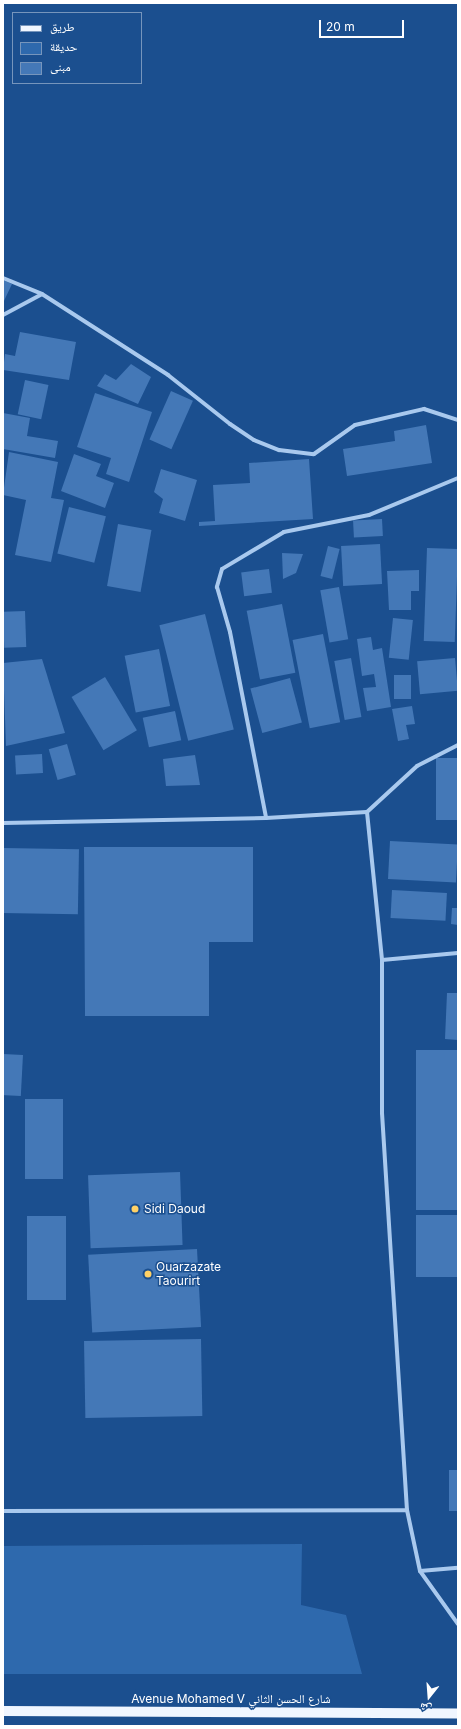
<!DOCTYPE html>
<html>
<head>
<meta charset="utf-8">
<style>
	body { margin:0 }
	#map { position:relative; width:461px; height:1729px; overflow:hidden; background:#1b4f8f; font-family:Inter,"Noto Naskh Arabic",sans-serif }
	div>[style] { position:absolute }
	.green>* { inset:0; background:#2e69ad }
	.building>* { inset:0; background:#4478b7; transform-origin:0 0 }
	.minor>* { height:4px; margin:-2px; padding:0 2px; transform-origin:2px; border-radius:2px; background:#a9c9ee }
	.primary>* { height:10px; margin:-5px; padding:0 5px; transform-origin:5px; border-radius:5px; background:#f0f6ff }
	.dots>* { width:11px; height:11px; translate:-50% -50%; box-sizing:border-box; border:2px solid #1b4f8f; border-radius:50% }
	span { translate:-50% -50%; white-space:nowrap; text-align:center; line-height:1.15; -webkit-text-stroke:3px #1b4f8f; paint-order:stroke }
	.poi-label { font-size:12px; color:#fff }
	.left { translate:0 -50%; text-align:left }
	.street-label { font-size:12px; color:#fff }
	.frame { position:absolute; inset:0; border:4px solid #fff; pointer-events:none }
	.legend { position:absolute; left:12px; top:12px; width:130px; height:72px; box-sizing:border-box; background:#1b4f8f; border:1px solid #7695bc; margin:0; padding:5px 7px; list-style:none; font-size:12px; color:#fff }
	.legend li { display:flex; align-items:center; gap:8px; height:20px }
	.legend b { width:20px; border:1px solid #7695bc }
	.north { position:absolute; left:409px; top:1677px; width:40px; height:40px; -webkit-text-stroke:3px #1b4f8f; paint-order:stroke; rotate:197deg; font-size:11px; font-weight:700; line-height:16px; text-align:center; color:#fff }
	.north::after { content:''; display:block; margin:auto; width:14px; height:18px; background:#fff; clip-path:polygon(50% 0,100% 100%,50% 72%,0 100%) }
	.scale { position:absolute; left:319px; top:20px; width:85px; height:18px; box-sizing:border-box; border:2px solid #fff; border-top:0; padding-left:5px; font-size:12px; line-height:14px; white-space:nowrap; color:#fff; -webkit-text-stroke:3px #1b4f8f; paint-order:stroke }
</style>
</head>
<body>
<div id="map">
	<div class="green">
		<div style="clip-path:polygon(302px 1544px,301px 1605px,346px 1615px,362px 1674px,3px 1674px,3px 1546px)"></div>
	</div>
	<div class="building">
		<div style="clip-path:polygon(3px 280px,12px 284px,3px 303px)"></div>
		<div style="clip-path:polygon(20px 332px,76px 342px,69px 380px,3px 370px,5px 354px,15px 356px)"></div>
		<div style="clip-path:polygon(131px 364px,151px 377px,138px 404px,97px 386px,105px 374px,116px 380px)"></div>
		<div style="left:25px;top:380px;width:24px;height:35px;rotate:12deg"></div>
		<div style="left:171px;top:391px;width:24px;height:53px;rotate:24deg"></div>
		<div style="clip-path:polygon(95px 393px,152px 412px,129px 482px,106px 474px,111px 458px,77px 447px)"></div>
		<div style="clip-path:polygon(3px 413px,30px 418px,27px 436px,58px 441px,55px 458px,3px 449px)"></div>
		<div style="clip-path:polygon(426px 425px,432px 463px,347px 476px,343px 449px,395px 441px,394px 431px)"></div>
		<div style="clip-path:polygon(9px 452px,58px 462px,51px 498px,64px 500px,51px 562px,15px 555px,26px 500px,3px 495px)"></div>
		<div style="clip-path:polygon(74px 454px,101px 464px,96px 476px,114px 483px,105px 508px,61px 491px)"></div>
		<div style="clip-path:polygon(309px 459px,313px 519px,199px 526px,199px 522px,215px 521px,213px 485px,250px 483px,249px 463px)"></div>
		<div style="clip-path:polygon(161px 469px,197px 480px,185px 521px,159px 513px,163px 499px,154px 492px)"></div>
		<div style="left:69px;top:507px;width:38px;height:48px;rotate:14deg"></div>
		<div style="left:382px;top:519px;width:17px;height:29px;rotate:87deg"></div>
		<div style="left:118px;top:524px;width:34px;height:63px;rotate:10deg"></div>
		<div style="left:380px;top:544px;width:40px;height:39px;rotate:87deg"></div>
		<div style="left:328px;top:546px;width:12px;height:31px;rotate:14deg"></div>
		<div style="left:427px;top:548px;width:31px;height:93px;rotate:2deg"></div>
		<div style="clip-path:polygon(282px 553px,303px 554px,296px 573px,283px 579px)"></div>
		<div style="left:269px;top:569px;width:24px;height:28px;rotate:83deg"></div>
		<div style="clip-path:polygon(419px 570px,419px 591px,411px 591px,411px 610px,389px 610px,387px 571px)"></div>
		<div style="left:339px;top:587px;width:53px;height:19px;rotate:80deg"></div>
		<div style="left:282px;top:604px;width:70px;height:36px;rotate:79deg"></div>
		<div style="left:25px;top:611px;width:36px;height:22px;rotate:88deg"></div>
		<div style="left:205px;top:614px;width:119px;height:47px;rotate:76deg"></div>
		<div style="left:393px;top:618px;width:20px;height:40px;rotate:6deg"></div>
		<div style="left:323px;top:634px;width:90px;height:31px;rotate:79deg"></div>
		<div style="clip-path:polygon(371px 637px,373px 650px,382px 648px,391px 707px,367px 711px,363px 688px,376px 687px,374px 674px,362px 676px,357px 639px)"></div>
		<div style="left:159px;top:649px;width:58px;height:35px;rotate:79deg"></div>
		<div style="left:351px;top:658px;width:60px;height:17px;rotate:80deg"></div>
		<div style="left:455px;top:658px;width:33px;height:38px;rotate:85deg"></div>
		<div style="clip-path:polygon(42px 659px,65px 733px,6px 746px,3px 663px)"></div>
		<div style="left:394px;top:675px;width:17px;height:24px"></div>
		<div style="left:105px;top:677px;width:62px;height:39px;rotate:59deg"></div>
		<div style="left:290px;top:678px;width:46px;height:41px;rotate:75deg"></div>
		<div style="clip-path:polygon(412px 706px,415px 724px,406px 725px,409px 739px,398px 741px,392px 709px)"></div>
		<div style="left:175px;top:711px;width:30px;height:33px;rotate:78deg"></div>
		<div style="left:67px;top:744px;width:32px;height:19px;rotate:74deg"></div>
		<div style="left:42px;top:754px;width:19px;height:27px;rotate:87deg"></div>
		<div style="clip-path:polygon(195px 755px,200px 785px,166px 786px,163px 759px)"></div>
		<div style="left:458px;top:758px;width:62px;height:22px;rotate:90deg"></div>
		<div style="left:390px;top:841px;width:68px;height:38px;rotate:3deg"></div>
		<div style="clip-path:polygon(84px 847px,253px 847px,253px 942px,209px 942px,209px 1016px,85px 1016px)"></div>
		<div style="left:3px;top:848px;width:76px;height:65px;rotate:1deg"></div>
		<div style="left:392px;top:890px;width:55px;height:28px;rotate:3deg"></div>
		<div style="clip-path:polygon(452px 908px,458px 908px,458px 925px,451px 924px)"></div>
		<div style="clip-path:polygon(447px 993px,458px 993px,458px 1040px,445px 1039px)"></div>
		<div style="left:416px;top:1050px;width:42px;height:160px"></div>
		<div style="left:3px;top:1054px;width:20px;height:41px;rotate:3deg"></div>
		<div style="left:25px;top:1099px;width:38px;height:80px"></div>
		<div style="left:180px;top:1172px;width:73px;height:92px;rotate:88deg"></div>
		<div style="left:458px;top:1215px;width:62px;height:42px;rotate:90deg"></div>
		<div style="left:27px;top:1216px;width:39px;height:84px"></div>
		<div style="left:197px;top:1249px;width:78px;height:109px;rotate:87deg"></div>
		<div style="left:201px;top:1339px;width:77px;height:117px;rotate:89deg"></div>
		<div style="left:449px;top:1470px;width:9px;height:41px"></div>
	</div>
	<div class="minor">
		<div style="left:3px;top:278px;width:42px;rotate:22.3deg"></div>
		<div style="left:42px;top:294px;width:150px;rotate:32.7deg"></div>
		<div style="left:168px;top:375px;width:79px;rotate:38.3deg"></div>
		<div style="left:230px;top:424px;width:29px;rotate:34deg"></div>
		<div style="left:254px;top:440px;width:27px;rotate:22deg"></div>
		<div style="left:279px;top:450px;width:35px;rotate:7deg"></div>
		<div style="left:314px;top:454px;width:50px;rotate:-35.3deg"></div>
		<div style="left:355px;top:425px;width:71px;rotate:-13.1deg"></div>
		<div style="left:424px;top:409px;width:36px;rotate:18deg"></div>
		<div style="left:3px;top:315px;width:44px;rotate:-28.3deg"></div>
		<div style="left:458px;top:478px;width:96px;rotate:157.4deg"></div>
		<div style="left:369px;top:515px;width:87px;rotate:168.7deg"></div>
		<div style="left:284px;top:532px;width:72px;rotate:149.2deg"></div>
		<div style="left:222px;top:569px;width:19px;rotate:106deg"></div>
		<div style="left:217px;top:587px;width:47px;rotate:73.9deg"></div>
		<div style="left:230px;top:632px;width:189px;rotate:79deg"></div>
		<div style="left:266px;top:818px;width:101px;rotate:-3.4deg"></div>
		<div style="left:367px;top:812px;width:149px;rotate:84.2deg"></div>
		<div style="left:382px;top:960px;width:153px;rotate:90deg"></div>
		<div style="left:382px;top:1113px;width:398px;rotate:86.4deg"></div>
		<div style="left:407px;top:1510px;width:62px;rotate:78deg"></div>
		<div style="left:420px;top:1571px;width:65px;rotate:54.4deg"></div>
		<div style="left:367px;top:812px;width:68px;rotate:-42.6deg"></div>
		<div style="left:417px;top:766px;width:46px;rotate:-27.1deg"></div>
		<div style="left:3px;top:823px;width:263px;rotate:-1.1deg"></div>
		<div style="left:382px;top:960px;width:76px;rotate:-5.3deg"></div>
		<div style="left:3px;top:1511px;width:404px;rotate:-0.1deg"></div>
		<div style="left:420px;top:1571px;width:38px;rotate:-5deg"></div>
	</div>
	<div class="primary">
		<div style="left:3px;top:1711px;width:455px;rotate:0.3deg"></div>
	</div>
	<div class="dots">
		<div style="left:135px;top:1209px;background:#ffd166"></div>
		<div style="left:148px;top:1274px;background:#ffd166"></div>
	</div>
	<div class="poi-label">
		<span class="left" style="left:144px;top:1209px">Sidi Daoud</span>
		<span class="left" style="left:156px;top:1274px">Ouarzazate<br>Taourirt</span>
	</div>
	<div class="street-label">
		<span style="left:231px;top:1699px">Avenue Mohamed V شارع الحسن الثاني</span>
	</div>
	<div class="frame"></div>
	<ul class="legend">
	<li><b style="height:5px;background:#f0f6ff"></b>طريق</li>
	<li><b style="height:11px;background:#2e69ad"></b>حديقة</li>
	<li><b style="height:11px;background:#4478b7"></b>مبنى</li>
	</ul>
	<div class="north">ش</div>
	<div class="scale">20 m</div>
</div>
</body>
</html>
